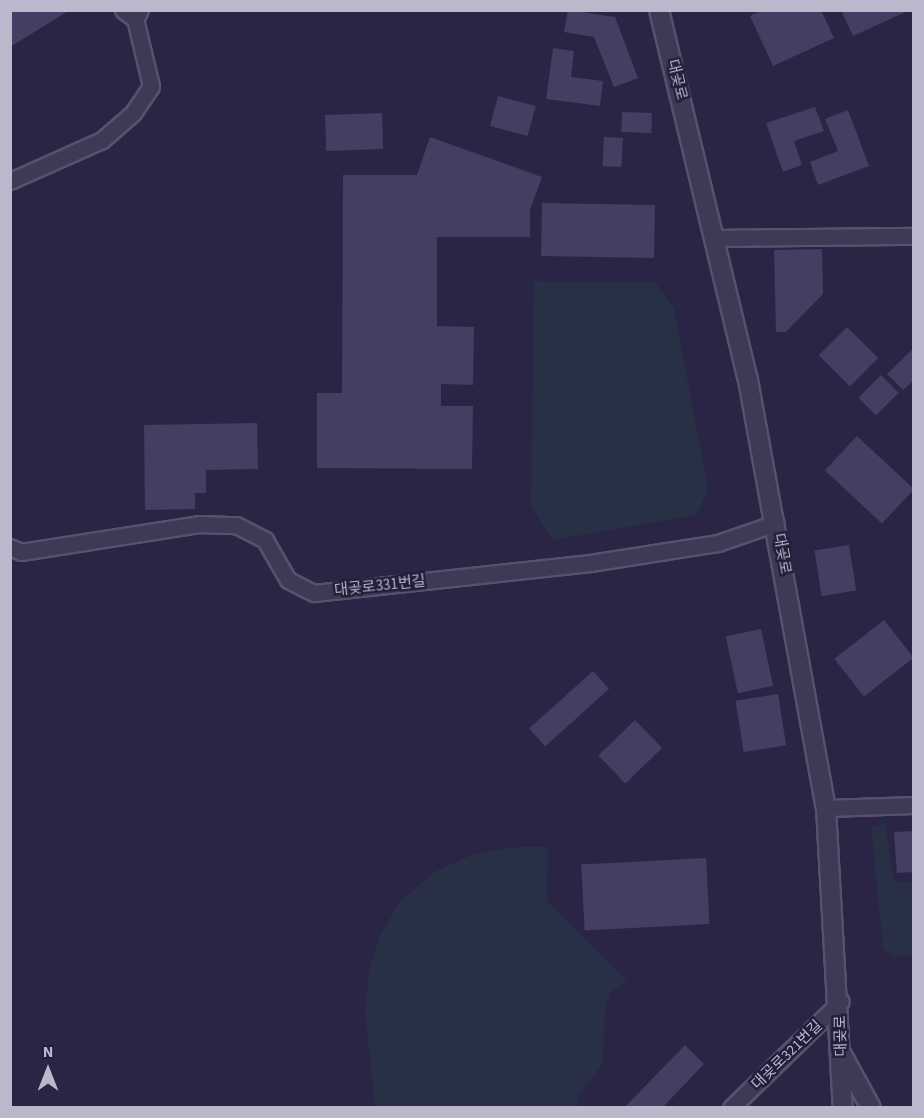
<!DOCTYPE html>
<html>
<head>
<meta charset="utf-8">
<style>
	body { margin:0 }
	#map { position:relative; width:924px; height:1118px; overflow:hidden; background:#2a2545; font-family:"Source Sans 3","Noto Sans KR",sans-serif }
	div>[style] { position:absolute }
	.green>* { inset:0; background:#273045 }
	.building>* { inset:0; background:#443e62; transform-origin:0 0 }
	.roads { filter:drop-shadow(2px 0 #56526b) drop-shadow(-2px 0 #56526b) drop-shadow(0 2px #56526b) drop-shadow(0 -2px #56526b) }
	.service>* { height:15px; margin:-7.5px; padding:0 7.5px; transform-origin:7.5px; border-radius:7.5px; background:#3e3954 }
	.minor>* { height:18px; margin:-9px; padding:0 9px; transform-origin:9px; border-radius:9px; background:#3e3954 }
	.tertiary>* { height:18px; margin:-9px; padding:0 9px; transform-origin:9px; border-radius:9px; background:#3e3954 }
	span { translate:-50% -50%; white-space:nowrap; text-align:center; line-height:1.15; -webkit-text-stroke:5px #231e39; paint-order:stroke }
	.street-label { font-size:15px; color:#bbb7cd }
	.frame { position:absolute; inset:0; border:12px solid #bbb7cd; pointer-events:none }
	.north { position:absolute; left:18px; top:1040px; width:60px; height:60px; -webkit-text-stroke:4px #231e39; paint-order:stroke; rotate:0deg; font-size:16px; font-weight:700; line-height:24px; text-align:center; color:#bbb7cd }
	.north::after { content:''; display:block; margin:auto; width:21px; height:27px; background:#bbb7cd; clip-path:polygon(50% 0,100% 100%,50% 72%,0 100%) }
</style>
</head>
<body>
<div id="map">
	<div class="green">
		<div style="clip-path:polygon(534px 281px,655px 282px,674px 308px,708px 489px,697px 515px,552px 540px,531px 505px)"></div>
		<div style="clip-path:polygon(885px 823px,893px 877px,896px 882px,913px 881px,913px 955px,893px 956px,883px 949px,871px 828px)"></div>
		<div style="clip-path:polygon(518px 847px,548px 847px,547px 901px,627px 982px,610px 993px,605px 1008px,603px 1064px,578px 1096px,578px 1107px,375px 1107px,365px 1011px,369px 970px,380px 936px,398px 904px,434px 872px,476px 853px)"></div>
	</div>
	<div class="building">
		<div style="clip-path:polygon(10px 10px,70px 10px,10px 47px)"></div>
		<div style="clip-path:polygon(568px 10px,615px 17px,638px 78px,614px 87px,594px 37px,564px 32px)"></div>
		<div style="clip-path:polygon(762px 10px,821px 10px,834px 38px,773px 66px,750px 16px)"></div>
		<div style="clip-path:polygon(841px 10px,910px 10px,853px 36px)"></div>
		<div style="clip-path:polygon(553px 48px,574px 51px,571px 77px,603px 81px,600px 106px,546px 99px)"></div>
		<div style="left:498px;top:96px;width:39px;height:31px;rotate:15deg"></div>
		<div style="clip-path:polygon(815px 107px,824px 131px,794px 141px,802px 165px,783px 172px,766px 123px)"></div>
		<div style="clip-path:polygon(848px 110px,869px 166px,818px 185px,810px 162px,838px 151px,825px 119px)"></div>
		<div style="left:622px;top:112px;width:30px;height:20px;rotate:2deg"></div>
		<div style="left:382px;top:113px;width:36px;height:57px;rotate:88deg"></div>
		<div style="clip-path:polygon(430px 137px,542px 177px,530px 210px,530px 237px,437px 237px,437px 326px,474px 327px,473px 385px,441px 384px,441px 406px,473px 406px,472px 469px,317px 468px,317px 393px,342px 393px,343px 175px,417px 175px)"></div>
		<div style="left:604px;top:137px;width:19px;height:29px;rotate:3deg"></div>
		<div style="left:542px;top:203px;width:113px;height:53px;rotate:1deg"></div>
		<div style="clip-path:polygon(822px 249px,823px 294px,786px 332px,776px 332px,774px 250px)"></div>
		<div style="left:847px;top:327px;width:44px;height:40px;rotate:45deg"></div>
		<div style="clip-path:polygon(914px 348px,914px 380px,903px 390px,887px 374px)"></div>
		<div style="left:881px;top:375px;width:25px;height:32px;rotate:45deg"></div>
		<div style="clip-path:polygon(257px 423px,258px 469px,206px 470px,206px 493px,195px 493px,195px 509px,145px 510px,144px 425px)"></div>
		<div style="left:857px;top:436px;width:78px;height:47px;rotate:43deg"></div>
		<div style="left:849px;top:545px;width:46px;height:35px;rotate:81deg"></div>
		<div style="left:884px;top:620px;width:48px;height:63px;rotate:52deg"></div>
		<div style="left:761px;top:629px;width:58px;height:36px;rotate:78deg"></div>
		<div style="left:593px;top:671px;width:24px;height:86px;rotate:48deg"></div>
		<div style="left:778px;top:694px;width:52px;height:43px;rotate:81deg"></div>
		<div style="left:635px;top:720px;width:39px;height:51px;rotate:46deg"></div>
		<div style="clip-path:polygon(914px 831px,914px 872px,897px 873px,894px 832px)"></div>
		<div style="left:706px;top:858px;width:66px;height:125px;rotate:87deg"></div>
		<div style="clip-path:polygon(685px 1045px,704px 1064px,662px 1108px,624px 1108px)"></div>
	</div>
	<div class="roads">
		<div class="service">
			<div style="left:123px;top:10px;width:15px;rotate:37deg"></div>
			<div style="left:10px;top:181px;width:101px;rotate:-24deg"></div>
			<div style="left:102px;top:140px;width:41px;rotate:-41.1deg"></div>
			<div style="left:133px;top:113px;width:32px;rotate:-56deg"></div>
			<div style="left:151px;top:86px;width:69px;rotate:-103.4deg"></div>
			<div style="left:135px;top:19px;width:10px;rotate:-61deg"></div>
			<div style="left:717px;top:238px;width:197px;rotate:-0.6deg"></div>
			<div style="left:10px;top:547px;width:12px;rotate:24deg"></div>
			<div style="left:21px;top:552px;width:180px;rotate:-8.9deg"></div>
			<div style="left:199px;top:524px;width:37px;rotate:2deg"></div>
			<div style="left:236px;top:525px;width:33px;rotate:27deg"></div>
			<div style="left:265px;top:540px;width:46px;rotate:60.1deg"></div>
			<div style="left:288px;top:580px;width:29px;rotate:27deg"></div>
			<div style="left:314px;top:593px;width:278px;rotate:-6.2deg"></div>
			<div style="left:590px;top:563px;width:130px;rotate:-8.9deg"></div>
			<div style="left:718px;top:543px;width:61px;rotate:-19deg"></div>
			<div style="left:826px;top:808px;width:88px;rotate:-2deg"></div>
			<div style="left:731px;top:1108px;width:153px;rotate:-44.2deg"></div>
		</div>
		<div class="minor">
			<div style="left:842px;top:1055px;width:60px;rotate:61.3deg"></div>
		</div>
		<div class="tertiary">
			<div style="left:659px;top:10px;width:381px;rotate:76.5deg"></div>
			<div style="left:748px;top:380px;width:435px;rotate:79.7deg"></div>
			<div style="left:826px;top:808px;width:300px;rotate:86.8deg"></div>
		</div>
	</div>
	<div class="street-label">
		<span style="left:677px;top:80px;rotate:76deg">대곶로</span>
		<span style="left:782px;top:554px;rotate:80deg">대곶로</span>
		<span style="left:380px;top:586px;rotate:-6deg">대곶로331번길</span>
		<span style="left:841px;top:1036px;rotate:-91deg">대곶로</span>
		<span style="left:787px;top:1055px;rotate:-44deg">대곶로321번길</span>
	</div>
	<div class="frame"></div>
	<div class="north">N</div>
</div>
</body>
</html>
